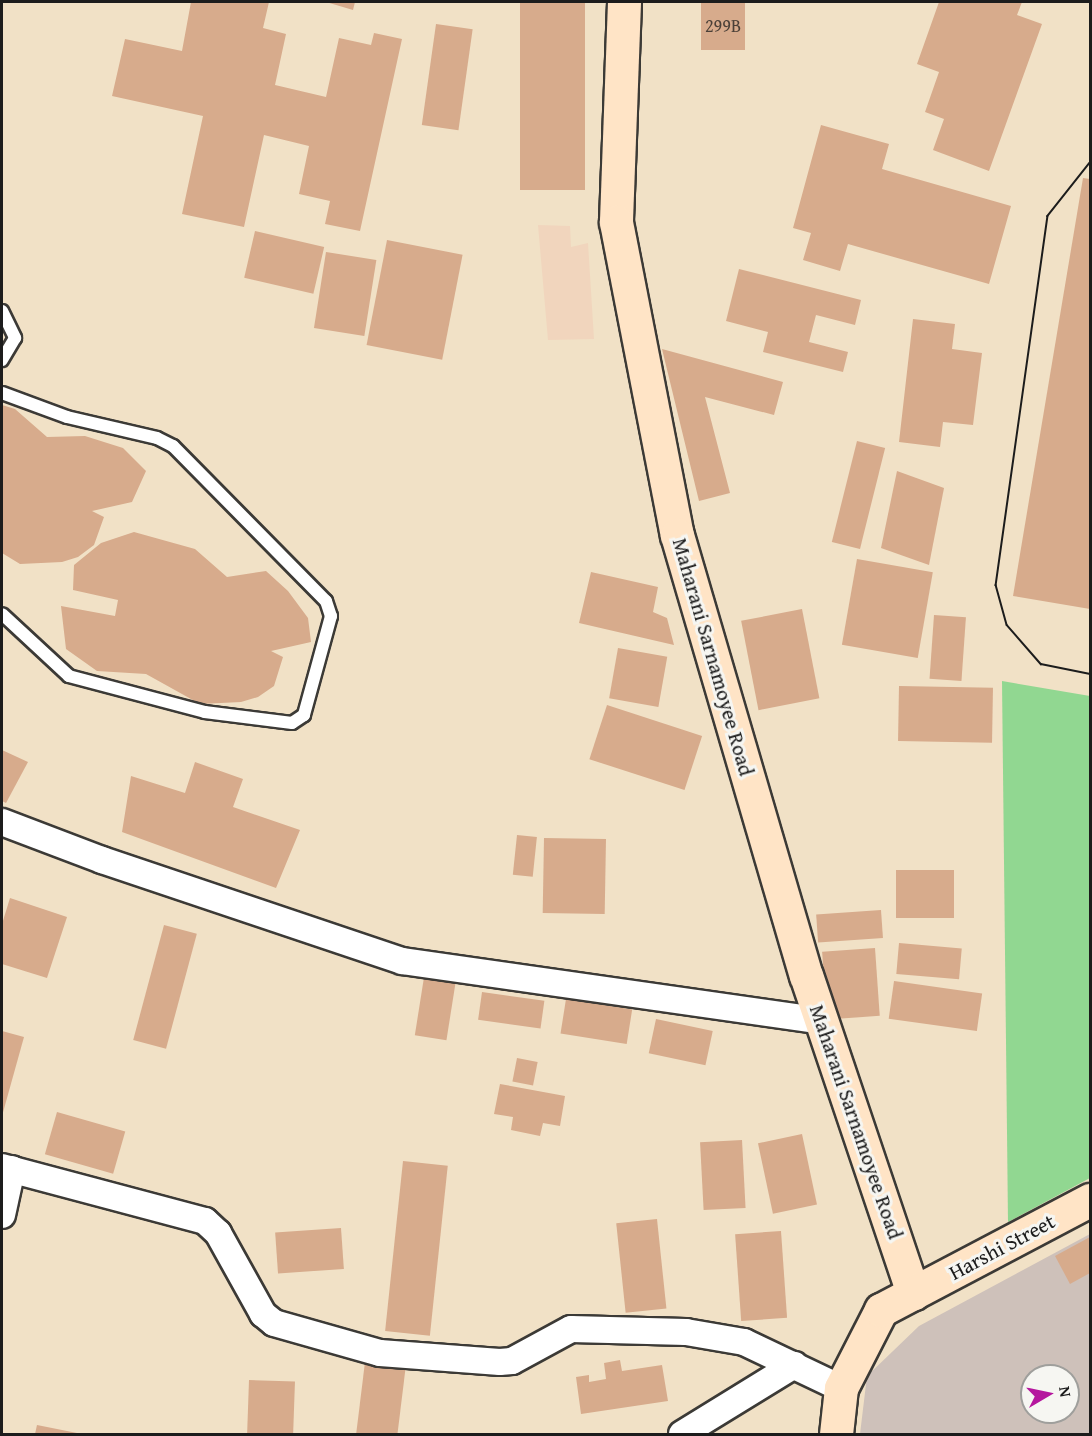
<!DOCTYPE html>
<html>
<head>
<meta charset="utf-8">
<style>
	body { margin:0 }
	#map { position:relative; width:1092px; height:1436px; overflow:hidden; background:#f1e1c6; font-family:"Gentium Book Plus",serif }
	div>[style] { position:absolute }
	.built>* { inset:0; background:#f1d5bd }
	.industrial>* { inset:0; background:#cec1ba }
	.green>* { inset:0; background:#91d791 }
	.building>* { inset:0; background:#d7ab8c; transform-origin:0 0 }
	.roads { filter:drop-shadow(2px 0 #3c3a36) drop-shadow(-2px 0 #3c3a36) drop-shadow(0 2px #3c3a36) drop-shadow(0 -2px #3c3a36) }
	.lane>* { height:12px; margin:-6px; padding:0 6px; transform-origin:6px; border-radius:6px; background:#fff }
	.street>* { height:26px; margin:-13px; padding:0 13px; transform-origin:13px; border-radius:13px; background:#fff }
	.secondary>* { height:33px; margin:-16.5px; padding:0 16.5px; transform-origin:16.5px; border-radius:16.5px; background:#ffe4c6 }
	.tram>* { height:1.5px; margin:-0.75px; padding:0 0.75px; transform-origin:0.75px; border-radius:0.75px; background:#1c1c1c }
	span { translate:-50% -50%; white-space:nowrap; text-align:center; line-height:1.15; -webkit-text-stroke:6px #f6f6f2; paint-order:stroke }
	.number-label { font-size:18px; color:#4b4038 }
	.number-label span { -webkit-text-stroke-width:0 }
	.street-label { font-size:21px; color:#1c1c1c }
	.frame { position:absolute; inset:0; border:3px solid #1c1c1c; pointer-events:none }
	.north { position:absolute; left:1020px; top:1364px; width:60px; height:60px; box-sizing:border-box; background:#f6f6f2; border:2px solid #9f9f9c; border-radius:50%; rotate:81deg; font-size:16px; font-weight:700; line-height:24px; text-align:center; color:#1c1c1c }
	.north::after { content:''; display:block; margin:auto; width:21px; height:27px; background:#b5179e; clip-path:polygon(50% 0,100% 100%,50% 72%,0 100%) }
</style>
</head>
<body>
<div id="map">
	<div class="built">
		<div style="clip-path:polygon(538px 225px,570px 226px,571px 247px,588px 243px,594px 339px,548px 340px)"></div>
	</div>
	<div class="industrial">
		<div style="clip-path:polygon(evenodd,1090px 1234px,1090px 1434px,860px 1434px,867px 1376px,919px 1326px,1090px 1234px,1032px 1376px,1068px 1376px,1068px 1412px,1032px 1412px,1032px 1376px)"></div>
	</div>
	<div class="green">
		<div style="clip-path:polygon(1002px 681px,1090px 696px,1090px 1178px,1008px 1222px)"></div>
	</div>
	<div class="building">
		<div style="clip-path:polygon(191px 2px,269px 2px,263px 28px,286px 34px,275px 85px,326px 97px,339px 38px,371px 45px,374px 33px,402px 39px,360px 231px,325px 224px,330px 201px,299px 194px,309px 146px,264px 135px,244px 227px,182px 214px,203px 116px,112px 96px,125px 39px,182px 51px)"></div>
		<div style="clip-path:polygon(326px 2px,355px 2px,353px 10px)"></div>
		<div style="left:520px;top:2px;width:65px;height:188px"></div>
		<div style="left:701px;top:2px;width:44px;height:48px"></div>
		<div style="clip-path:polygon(939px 2px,1022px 2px,1017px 15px,1042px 24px,989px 171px,933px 150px,944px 119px,925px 112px,939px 72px,917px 64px)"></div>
		<div style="left:436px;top:24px;width:37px;height:102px;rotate:8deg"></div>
		<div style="clip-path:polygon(821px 125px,889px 144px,882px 169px,1011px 206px,989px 284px,848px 244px,840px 271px,803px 260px,811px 233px,793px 228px)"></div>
		<div style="clip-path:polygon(1083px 178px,1090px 179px,1090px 609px,1013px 596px)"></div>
		<div style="left:255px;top:231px;width:71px;height:48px;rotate:13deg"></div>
		<div style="left:387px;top:240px;width:77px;height:107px;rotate:11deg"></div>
		<div style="left:326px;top:252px;width:51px;height:77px;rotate:9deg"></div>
		<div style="clip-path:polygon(739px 269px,861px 300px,855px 325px,816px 315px,809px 342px,848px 352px,843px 372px,763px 352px,768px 332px,726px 321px)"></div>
		<div style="clip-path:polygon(913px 319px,955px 324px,952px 349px,982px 353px,973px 425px,943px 422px,940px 447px,899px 442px)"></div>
		<div style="clip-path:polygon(662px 349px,783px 382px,774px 415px,705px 397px,730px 493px,699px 501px)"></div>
		<div style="clip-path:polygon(2px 405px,15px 409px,47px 437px,85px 436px,123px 448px,146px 471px,132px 502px,92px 511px,104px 517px,94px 545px,78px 557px,62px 562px,20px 564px,2px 553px)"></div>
		<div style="left:857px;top:441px;width:29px;height:104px;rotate:14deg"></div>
		<div style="clip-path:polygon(897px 471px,944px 488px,929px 565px,881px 548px)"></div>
		<div style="clip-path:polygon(134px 532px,195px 549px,227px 577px,266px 571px,288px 591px,308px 618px,311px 642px,271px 651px,283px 657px,274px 686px,258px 697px,241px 702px,200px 704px,146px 674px,97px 671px,66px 649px,61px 606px,115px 616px,118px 600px,73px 590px,74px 565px,101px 543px)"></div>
		<div style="left:857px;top:559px;width:77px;height:87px;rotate:10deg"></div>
		<div style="clip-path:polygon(591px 572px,658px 587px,653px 612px,667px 618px,674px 645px,579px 623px)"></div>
		<div style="left:802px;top:609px;width:91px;height:62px;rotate:79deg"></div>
		<div style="left:934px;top:615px;width:32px;height:64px;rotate:4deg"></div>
		<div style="left:618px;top:648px;width:50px;height:51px;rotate:10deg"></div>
		<div style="left:899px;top:686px;width:94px;height:55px;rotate:1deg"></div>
		<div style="left:607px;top:705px;width:100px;height:57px;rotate:18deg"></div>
		<div style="clip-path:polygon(2px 750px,28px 762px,6px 803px,2px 801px)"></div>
		<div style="clip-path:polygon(195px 762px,243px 779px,233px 807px,300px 830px,276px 888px,122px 832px,131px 776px,185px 793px)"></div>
		<div style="left:517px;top:835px;width:20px;height:40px;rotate:6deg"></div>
		<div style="left:544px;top:838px;width:62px;height:75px;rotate:1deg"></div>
		<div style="left:896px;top:870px;width:58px;height:48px"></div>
		<div style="clip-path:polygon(10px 898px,67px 917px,47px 978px,2px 964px,2px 924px)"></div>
		<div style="left:881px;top:910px;width:28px;height:65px;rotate:86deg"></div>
		<div style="left:164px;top:925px;width:34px;height:119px;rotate:15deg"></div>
		<div style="left:899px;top:943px;width:63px;height:31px;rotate:5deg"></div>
		<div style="left:875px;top:948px;width:68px;height:53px;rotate:86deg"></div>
		<div style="left:425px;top:971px;width:32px;height:65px;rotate:9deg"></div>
		<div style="left:894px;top:981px;width:89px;height:38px;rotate:8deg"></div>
		<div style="left:482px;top:992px;width:63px;height:28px;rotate:8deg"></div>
		<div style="left:566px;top:999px;width:67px;height:35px;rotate:9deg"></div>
		<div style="left:656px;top:1019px;width:58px;height:35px;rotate:12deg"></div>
		<div style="clip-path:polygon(2px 1031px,24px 1037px,2px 1116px)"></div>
		<div style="left:517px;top:1058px;width:21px;height:24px;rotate:11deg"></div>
		<div style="clip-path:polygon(500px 1084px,565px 1096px,560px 1126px,543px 1123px,540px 1136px,511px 1130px,513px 1117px,494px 1114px)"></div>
		<div style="left:57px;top:1112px;width:71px;height:44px;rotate:16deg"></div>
		<div style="left:802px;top:1134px;width:72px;height:45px;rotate:78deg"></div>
		<div style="left:742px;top:1140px;width:68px;height:42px;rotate:87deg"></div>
		<div style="left:403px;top:1161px;width:45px;height:171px;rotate:6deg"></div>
		<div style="left:657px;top:1219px;width:90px;height:41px;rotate:84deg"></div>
		<div style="left:341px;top:1228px;width:41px;height:66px;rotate:86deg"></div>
		<div style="left:781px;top:1231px;width:87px;height:46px;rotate:86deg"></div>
		<div style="clip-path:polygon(1090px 1237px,1090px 1273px,1070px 1284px,1055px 1256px)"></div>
		<div style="clip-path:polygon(620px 1360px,622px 1371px,662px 1365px,668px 1401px,581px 1414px,576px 1377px,589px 1375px,589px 1382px,606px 1379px,604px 1363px)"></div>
		<div style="left:365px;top:1362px;width:41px;height:72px;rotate:7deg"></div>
		<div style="left:249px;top:1380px;width:46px;height:54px;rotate:2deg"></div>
		<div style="clip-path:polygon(37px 1425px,77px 1433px,77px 1434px,35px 1434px)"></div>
	</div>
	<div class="roads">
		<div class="lane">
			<div style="left:2px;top:311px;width:30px;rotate:64deg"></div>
			<div style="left:15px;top:338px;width:26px;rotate:121deg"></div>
			<div style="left:2px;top:393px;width:69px;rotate:20.3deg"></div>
			<div style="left:67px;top:417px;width:92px;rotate:13.1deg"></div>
			<div style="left:157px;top:438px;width:18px;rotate:27deg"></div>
			<div style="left:173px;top:446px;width:218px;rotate:45.4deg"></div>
			<div style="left:326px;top:601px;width:16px;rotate:72deg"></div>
			<div style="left:331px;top:616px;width:103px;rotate:105.3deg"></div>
			<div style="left:304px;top:715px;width:14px;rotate:146deg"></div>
			<div style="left:292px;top:723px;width:88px;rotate:-172.8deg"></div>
			<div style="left:205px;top:712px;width:141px;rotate:-165.2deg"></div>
			<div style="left:69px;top:676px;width:91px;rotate:-137.2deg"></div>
		</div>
		<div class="street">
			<div style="left:2px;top:822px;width:107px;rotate:20.8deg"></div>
			<div style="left:102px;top:860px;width:317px;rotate:18.6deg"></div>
			<div style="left:402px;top:961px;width:424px;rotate:8.1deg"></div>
			<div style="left:2px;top:1167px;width:210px;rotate:14.9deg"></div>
			<div style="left:205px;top:1221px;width:18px;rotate:43deg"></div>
			<div style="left:218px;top:1233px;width:93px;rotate:60.9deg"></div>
			<div style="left:263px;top:1314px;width:14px;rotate:39deg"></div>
			<div style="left:274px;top:1323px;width:110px;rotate:15.8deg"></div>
			<div style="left:380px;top:1353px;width:120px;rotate:4.3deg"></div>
			<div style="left:500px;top:1362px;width:12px;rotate:-5deg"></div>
			<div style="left:512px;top:1361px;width:67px;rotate:-28.5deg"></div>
			<div style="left:571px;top:1329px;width:115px;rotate:1.5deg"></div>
			<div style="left:686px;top:1332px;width:59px;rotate:9.8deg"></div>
			<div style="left:744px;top:1342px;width:107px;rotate:25.4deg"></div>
			<div style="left:2px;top:1215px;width:47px;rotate:-77.7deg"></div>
			<div style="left:682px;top:1434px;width:132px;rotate:-31.6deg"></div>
		</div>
		<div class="secondary">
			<div style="left:624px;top:2px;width:220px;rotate:92.1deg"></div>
			<div style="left:616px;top:222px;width:319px;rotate:79deg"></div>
			<div style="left:677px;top:535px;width:459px;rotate:73.7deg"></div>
			<div style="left:806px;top:975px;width:336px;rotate:71.4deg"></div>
			<div style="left:836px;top:1434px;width:46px;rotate:-83.8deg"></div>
			<div style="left:841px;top:1388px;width:88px;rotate:-62.9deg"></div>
			<div style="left:881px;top:1310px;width:236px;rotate:-27.8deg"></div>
		</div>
	</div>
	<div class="tram">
		<div style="left:1090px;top:163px;width:68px;rotate:128.4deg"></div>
		<div style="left:1048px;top:216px;width:373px;rotate:98deg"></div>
		<div style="left:996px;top:585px;width:41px;rotate:74.6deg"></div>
		<div style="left:1007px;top:625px;width:52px;rotate:48.9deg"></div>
		<div style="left:1041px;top:664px;width:50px;rotate:11.5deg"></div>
	</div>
	<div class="number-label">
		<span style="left:723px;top:26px">299B</span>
	</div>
	<div class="street-label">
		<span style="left:713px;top:657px;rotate:74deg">Maharani Sarnamoyee Road</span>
		<span style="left:856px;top:1122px;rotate:71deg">Maharani Sarnamoyee Road</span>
		<span style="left:1002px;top:1247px;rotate:-28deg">Harshi Street</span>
	</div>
	<div class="frame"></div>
	<div class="north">N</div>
</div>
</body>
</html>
